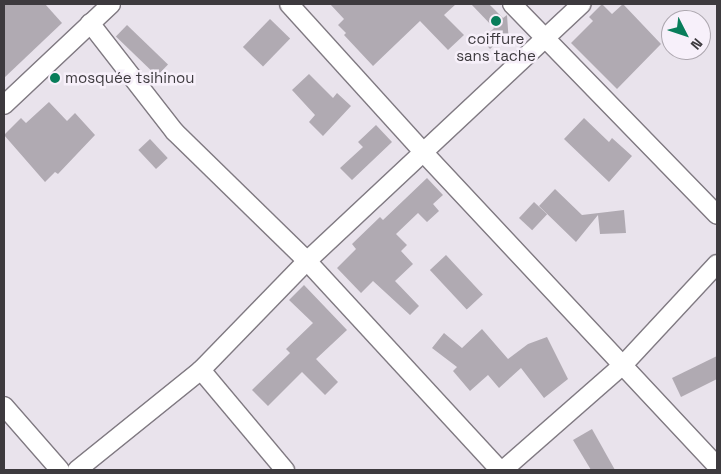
<!DOCTYPE html>
<html>
<head>
<meta charset="utf-8">
<style>
	body { margin:0 }
	#map { position:relative; width:721px; height:474px; overflow:hidden; background:#e9e3ec; font-family:"Space Grotesk",sans-serif }
	div>[style] { position:absolute }
	.building>* { inset:0; background:#b0aab2; transform-origin:0 0 }
	.roads { filter:drop-shadow(1px 0 #807a82) drop-shadow(-1px 0 #807a82) drop-shadow(0 1px #807a82) drop-shadow(0 -1px #807a82) }
	.minor>* { height:18px; margin:-9px; padding:0 9px; transform-origin:9px; border-radius:9px; background:#fff }
	.dots>* { width:14px; height:14px; translate:-50% -50%; box-sizing:border-box; border:2px solid #f7f0fa; border-radius:50% }
	span { translate:-50% -50%; white-space:nowrap; text-align:center; line-height:1.15; -webkit-text-stroke:5px #f7f0fa; paint-order:stroke }
	.poi-label { font-size:15px; color:#3d3a3e }
	.left { translate:0 -50%; text-align:left }
	.frame { position:absolute; inset:0; border:5px solid #3d3a3e; pointer-events:none }
	.north { position:absolute; left:661px; top:10px; width:50px; height:50px; box-sizing:border-box; background:#f7f0fa; border:1px solid #ada7af; border-radius:50%; rotate:131deg; font-size:14px; font-weight:700; line-height:20px; text-align:center; color:#3d3a3e }
	.north::after { content:''; display:block; margin:auto; width:18px; height:22px; background:#087d5a; clip-path:polygon(50% 0,100% 100%,50% 72%,0 100%) }
</style>
</head>
<body>
<div id="map">
	<div class="building">
		<div style="clip-path:polygon(4px 4px,45px 4px,62px 23px,4px 78px)"></div>
		<div style="clip-path:polygon(330px 4px,456px 4px,444px 15px,464px 35px,448px 50px,420px 21px,373px 66px,344px 35px,346px 33px,338px 25px,344px 19px)"></div>
		<div style="clip-path:polygon(471px 4px,489px 4px,503px 18px,507px 15px,509px 44px,503px 37px,490px 49px,482px 40px,494px 28px)"></div>
		<div style="clip-path:polygon(602px 4px,612px 14px,623px 4px,661px 44px,617px 89px,571px 43px,593px 21px,589px 17px)"></div>
		<div style="left:270px;top:19px;width:28px;height:39px;rotate:44deg"></div>
		<div style="left:127px;top:25px;width:57px;height:16px;rotate:44deg"></div>
		<div style="clip-path:polygon(309px 74px,333px 98px,337px 93px,351px 106px,323px 136px,309px 122px,315px 115px,292px 90px)"></div>
		<div style="clip-path:polygon(49px 102px,67px 121px,75px 113px,95px 135px,58px 174px,55px 172px,45px 182px,4px 135px,21px 118px,26px 123px)"></div>
		<div style="clip-path:polygon(584px 118px,609px 142px,612px 138px,632px 156px,609px 182px,564px 139px)"></div>
		<div style="clip-path:polygon(376px 125px,392px 142px,352px 180px,340px 168px,363px 147px,358px 142px)"></div>
		<div style="left:150px;top:139px;width:26px;height:16px;rotate:47deg"></div>
		<div style="clip-path:polygon(427px 178px,443px 195px,433px 204px,439px 211px,427px 222px,418px 213px,396px 234px,407px 245px,401px 251px,413px 264px,395px 281px,419px 306px,410px 315px,373px 281px,361px 293px,337px 268px,356px 249px,352px 244px,380px 217px,383px 220px)"></div>
		<div style="clip-path:polygon(555px 189px,582px 215px,624px 210px,626px 233px,600px 234px,598px 215px,576px 242px,539px 206px)"></div>
		<div style="left:534px;top:202px;width:18px;height:22px;rotate:43deg"></div>
		<div style="left:446px;top:255px;width:54px;height:22px;rotate:47deg"></div>
		<div style="clip-path:polygon(304px 285px,347px 330px,316px 359px,338px 382px,325px 395px,302px 372px,268px 406px,252px 390px,290px 353px,286px 349px,313px 323px,289px 300px)"></div>
		<div style="clip-path:polygon(482px 329px,508px 359px,528px 344px,547px 337px,568px 379px,544px 398px,521px 368px,499px 388px,488px 375px,470px 391px,453px 371px,457px 367px,432px 348px,444px 333px,462px 348px)"></div>
		<div style="clip-path:polygon(717px 356px,717px 379px,681px 397px,672px 378px)"></div>
		<div style="clip-path:polygon(592px 429px,615px 470px,591px 470px,573px 440px)"></div>
	</div>
	<div class="roads">
		<div class="minor">
			<div style="left:289px;top:4px;width:200px;rotate:47.8deg"></div>
			<div style="left:423px;top:152px;width:430px;rotate:46.9deg"></div>
			<div style="left:512px;top:4px;width:294px;rotate:45.8deg"></div>
			<div style="left:90px;top:23px;width:138px;rotate:52.1deg"></div>
			<div style="left:175px;top:132px;width:185px;rotate:44.3deg"></div>
			<div style="left:307px;top:261px;width:284px;rotate:47.3deg"></div>
			<div style="left:4px;top:105px;width:147px;rotate:-43.3deg"></div>
			<div style="left:201px;top:370px;width:131px;rotate:50deg"></div>
			<div style="left:4px;top:406px;width:85px;rotate:48.8deg"></div>
			<div style="left:77px;top:470px;width:159px;rotate:-38.9deg"></div>
			<div style="left:201px;top:370px;width:152px;rotate:-45.8deg"></div>
			<div style="left:307px;top:261px;width:376px;rotate:-43.1deg"></div>
			<div style="left:503px;top:470px;width:159px;rotate:-41.2deg"></div>
			<div style="left:623px;top:365px;width:138px;rotate:-47.1deg"></div>
		</div>
	</div>
	<div class="dots">
		<div style="left:496px;top:21px;background:#087d5a"></div>
		<div style="left:55px;top:78px;background:#087d5a"></div>
	</div>
	<div class="poi-label">
		<span style="left:496px;top:47px">coiffure<br>sans tache</span>
		<span class="left" style="left:65px;top:78px">mosquée tsihinou</span>
	</div>
	<div class="frame"></div>
	<div class="north">N</div>
</div>
</body>
</html>
